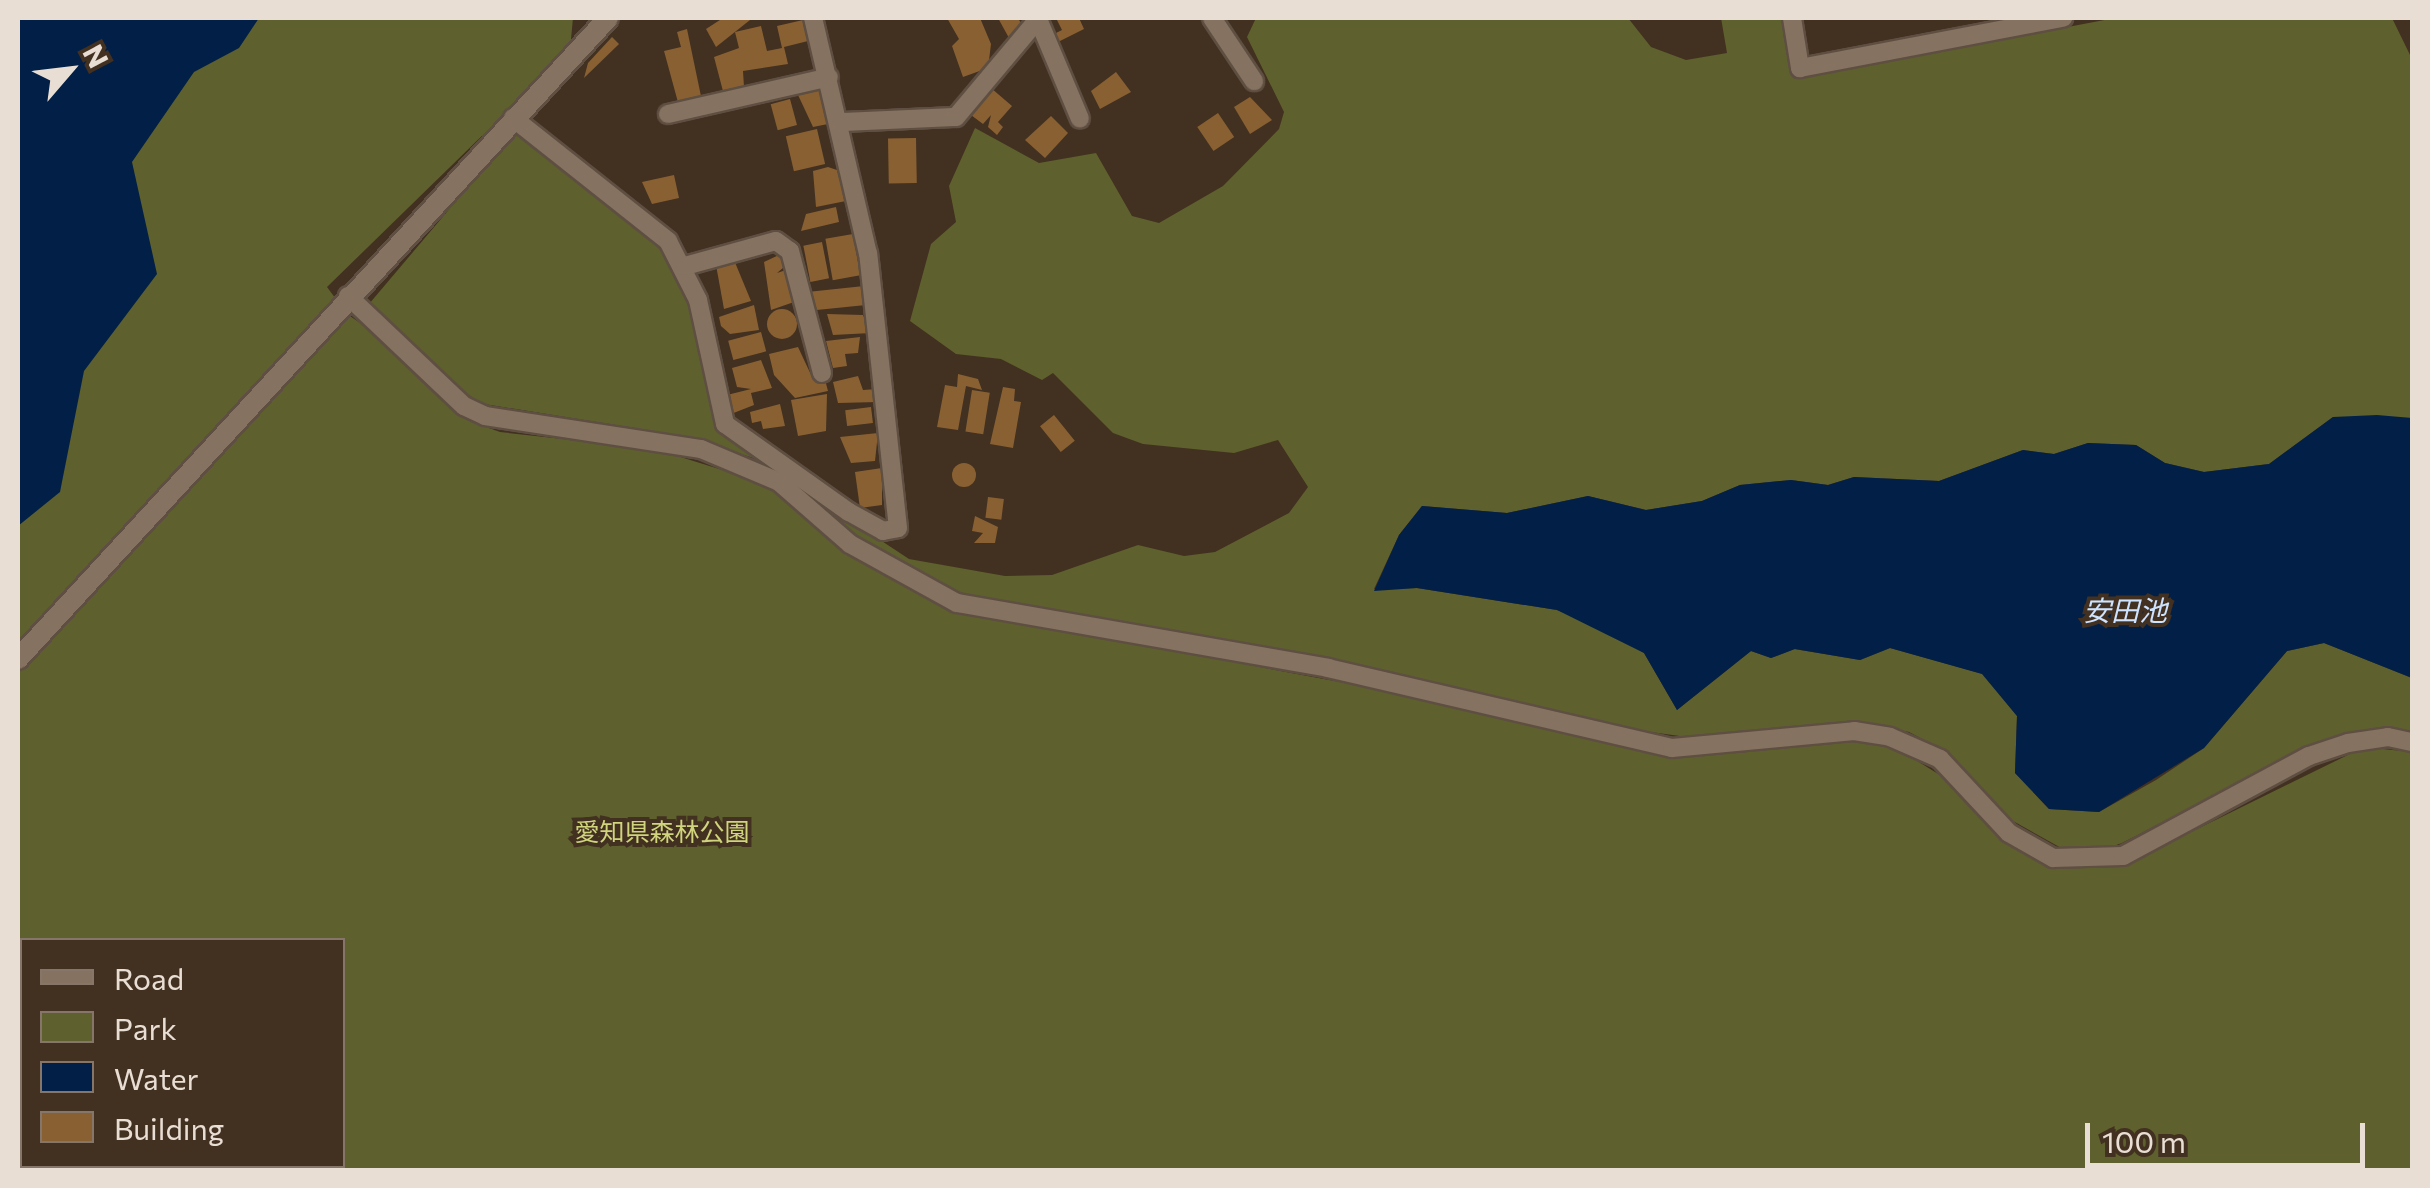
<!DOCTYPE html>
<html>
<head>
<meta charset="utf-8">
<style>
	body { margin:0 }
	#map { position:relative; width:2430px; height:1188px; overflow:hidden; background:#423021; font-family:Commissioner,"Noto Sans JP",sans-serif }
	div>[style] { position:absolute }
	.green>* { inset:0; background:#5e602d }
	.water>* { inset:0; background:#022047 }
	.building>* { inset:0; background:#896032; transform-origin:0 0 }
	.round { border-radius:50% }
	.roads { filter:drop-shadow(2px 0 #5e4f42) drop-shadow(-2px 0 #5e4f42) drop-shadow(0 2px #5e4f42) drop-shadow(0 -2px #5e4f42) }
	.minor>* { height:18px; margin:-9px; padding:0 9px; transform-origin:9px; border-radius:9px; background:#867260 }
	.tertiary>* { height:20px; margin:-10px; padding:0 10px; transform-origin:10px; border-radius:10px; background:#867260 }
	span { translate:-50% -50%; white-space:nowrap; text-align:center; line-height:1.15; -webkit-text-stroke:8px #423021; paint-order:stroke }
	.park-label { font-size:25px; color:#d0d47c }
	.water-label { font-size:28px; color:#cee3ff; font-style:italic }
	.frame { position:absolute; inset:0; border:20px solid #e9ded4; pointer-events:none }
	.legend { position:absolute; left:20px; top:938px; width:325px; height:230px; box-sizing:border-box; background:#423021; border:2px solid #857669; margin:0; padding:12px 18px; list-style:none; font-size:30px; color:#e9ded4 }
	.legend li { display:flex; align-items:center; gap:20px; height:50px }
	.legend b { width:50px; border:2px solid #857669 }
	.north { position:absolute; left:20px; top:20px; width:100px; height:100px; -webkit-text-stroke:8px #423021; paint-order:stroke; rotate:62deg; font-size:28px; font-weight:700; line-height:40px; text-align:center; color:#e9ded4 }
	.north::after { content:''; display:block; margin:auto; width:35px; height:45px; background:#e9ded4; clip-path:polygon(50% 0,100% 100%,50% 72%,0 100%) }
	.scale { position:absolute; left:2085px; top:1123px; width:280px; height:45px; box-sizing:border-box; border:5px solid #e9ded4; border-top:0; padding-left:12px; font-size:30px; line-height:35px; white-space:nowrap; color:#e9ded4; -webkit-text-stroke:8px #423021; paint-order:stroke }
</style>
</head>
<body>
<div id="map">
	<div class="green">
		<div style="clip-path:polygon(evenodd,18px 18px,573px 18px,570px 50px,327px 287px,347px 314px,398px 349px,467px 420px,500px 432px,655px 449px,777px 487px,843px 545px,953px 610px,1496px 711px,1670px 757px,1850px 739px,1893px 746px,1948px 780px,2004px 837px,2051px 868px,2126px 864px,2364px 747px,2412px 752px,2412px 1170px,18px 1170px,18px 18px,22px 940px,342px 940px,342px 1166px,22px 1166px,22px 940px)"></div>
		<div style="clip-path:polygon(1256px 18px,1628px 18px,1651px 47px,1686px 60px,1727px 53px,1721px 18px,1783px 18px,1795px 79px,2115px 18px,2392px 18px,2412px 59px,2412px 418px,2333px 417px,2269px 464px,2204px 472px,2165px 463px,2136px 445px,2088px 443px,2054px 454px,2023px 450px,1939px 481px,1854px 477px,1828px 485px,1791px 480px,1740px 485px,1702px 501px,1646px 510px,1588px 496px,1507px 513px,1422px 506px,1399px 535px,1374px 589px,1417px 588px,1557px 610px,1604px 628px,1644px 653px,1677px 710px,1751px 651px,1771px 658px,1794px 649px,1860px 660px,1890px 648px,1983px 674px,2017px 716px,2015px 773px,2049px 809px,2099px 812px,2156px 780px,2204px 748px,2287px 651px,2324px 643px,2412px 678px,2412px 735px,2352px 734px,2320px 742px,2122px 843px,2099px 851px,2063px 849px,2013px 821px,1932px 744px,1909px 732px,1884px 727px,1694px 738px,1586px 723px,1394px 673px,953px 593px,866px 546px,816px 505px,809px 493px,909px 559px,1005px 576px,1052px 575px,1138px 545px,1184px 556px,1215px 552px,1289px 513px,1308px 487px,1278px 440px,1234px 453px,1143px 444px,1113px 433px,1053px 373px,1042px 380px,1001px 359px,956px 354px,910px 321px,931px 244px,956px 222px,949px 186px,975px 128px,1039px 163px,1096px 153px,1132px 216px,1159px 223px,1223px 186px,1279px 129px,1284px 112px,1247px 37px)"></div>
		<div style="clip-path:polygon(512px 135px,528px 138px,648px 229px,685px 278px,715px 420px,763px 461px,684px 436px,484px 404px,453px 386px,369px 304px)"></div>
	</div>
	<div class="water">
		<div style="clip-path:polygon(18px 18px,259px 18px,239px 48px,194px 72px,132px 162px,157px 274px,84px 371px,60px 492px,18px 526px)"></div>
		<div style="clip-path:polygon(2377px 415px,2412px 418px,2412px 678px,2324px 643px,2287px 651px,2204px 748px,2099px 812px,2049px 809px,2015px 773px,2017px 716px,1982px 674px,1890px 648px,1860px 660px,1795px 649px,1771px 658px,1751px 651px,1677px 710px,1644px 653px,1557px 610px,1417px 588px,1374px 591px,1399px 535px,1422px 506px,1507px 513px,1588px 496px,1646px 510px,1702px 501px,1740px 485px,1791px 480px,1828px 485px,1854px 477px,1939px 481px,2023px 450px,2054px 454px,2088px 443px,2136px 445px,2165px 463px,2204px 472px,2269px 464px,2333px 417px)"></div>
	</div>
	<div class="building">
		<div style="clip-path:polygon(723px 18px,750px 20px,716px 47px,706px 29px)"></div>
		<div style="clip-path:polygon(947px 18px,980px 18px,991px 44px,988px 68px,963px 77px,952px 46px,959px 39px)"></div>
		<div style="clip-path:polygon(998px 18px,1018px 18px,1022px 25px,1009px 38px)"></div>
		<div style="clip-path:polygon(1056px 18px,1079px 18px,1084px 29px,1056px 43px,1052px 35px,1062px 30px)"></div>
		<div style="clip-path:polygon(803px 20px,808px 41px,784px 47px,788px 64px,743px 71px,744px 87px,724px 95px,714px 57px,739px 48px,735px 32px,761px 26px,767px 51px,782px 48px,777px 26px)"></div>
		<div style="clip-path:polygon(687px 29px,702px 101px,679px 106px,664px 51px,681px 47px,677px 32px)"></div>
		<div style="clip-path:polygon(612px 37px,619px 44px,584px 78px,588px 63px)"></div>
		<div style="clip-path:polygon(1116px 72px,1131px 92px,1100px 109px,1091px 91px)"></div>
		<div style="clip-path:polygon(991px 88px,1012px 106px,998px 122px,1003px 127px,997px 135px,988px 127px,991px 115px,983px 124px,971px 115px)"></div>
		<div style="clip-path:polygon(821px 90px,828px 124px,813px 127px,798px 95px)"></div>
		<div style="clip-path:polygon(1250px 97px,1272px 120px,1250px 134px,1234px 107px)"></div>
		<div style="left:790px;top:99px;width:27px;height:20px;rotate:75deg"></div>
		<div style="left:1218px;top:113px;width:29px;height:25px;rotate:56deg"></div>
		<div style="clip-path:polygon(1051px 116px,1068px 133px,1045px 158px,1025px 140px)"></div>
		<div style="left:817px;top:129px;width:36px;height:32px;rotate:77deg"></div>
		<div style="left:916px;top:138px;width:45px;height:28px;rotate:89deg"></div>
		<div style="clip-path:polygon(828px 167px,837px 170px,846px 201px,816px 207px,813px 171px)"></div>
		<div style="clip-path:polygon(674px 175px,679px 198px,652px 204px,642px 182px)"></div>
		<div style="clip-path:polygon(836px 207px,839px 222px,801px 231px,806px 214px)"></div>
		<div style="left:853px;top:234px;width:42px;height:28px;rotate:80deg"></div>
		<div style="left:822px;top:242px;width:37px;height:19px;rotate:79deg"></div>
		<div style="clip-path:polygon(781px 254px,784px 267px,777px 273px,786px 270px,794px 302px,771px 310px,764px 262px)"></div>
		<div style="clip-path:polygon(734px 260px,751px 301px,724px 309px,716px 265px)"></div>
		<div style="left:864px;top:286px;width:19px;height:57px;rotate:84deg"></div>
		<div style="clip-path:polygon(754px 305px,759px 330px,730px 334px,721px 326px,719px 317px)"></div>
		<div class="round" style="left:767px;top:309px;width:30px;height:30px"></div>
		<div style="clip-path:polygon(827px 314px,863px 315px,871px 333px,833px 335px)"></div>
		<div style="left:761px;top:332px;width:20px;height:34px;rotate:75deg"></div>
		<div style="clip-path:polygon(860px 337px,858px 353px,845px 354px,847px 366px,833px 368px,826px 341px)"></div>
		<div style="clip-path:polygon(798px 347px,813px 379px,824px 376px,828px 391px,795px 398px,774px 375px,769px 354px)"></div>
		<div style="clip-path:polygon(761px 360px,772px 388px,751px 393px,754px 405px,731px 414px,727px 395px,751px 389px,737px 387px,732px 368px)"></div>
		<div style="clip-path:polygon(958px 374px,978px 379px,982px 390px,966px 386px,958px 430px,937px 427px,945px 385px,957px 387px)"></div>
		<div style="clip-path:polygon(858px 376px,863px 390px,877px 389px,878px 402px,838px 403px,833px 382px)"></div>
		<div style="clip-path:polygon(1003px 387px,1015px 389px,1014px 401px,1021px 402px,1013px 448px,990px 444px)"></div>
		<div style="left:972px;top:390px;width:18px;height:42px;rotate:9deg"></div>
		<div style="clip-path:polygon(827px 394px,826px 431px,798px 436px,791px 400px)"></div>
		<div style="clip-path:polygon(780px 404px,785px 426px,763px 429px,761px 421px,752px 423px,750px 412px)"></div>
		<div style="left:871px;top:407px;width:16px;height:26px;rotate:83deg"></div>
		<div style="left:1054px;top:415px;width:33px;height:18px;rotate:51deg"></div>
		<div style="clip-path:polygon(878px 433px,875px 461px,851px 463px,840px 437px)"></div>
		<div class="round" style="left:952px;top:463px;width:24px;height:24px"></div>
		<div style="clip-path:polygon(882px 468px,882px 505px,860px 508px,855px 472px)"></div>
		<div style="left:988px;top:497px;width:16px;height:21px;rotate:7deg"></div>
		<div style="clip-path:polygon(975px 516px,998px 527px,995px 543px,974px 543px,983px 533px,972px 531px)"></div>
	</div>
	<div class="roads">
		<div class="minor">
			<div style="left:1212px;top:18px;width:76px;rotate:56.3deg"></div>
			<div style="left:1792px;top:18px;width:51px;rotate:80.9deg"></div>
			<div style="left:1800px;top:68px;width:268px;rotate:-10.8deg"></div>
			<div style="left:1038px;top:19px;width:108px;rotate:67.2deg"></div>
			<div style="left:668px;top:114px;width:165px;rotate:-12.9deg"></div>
			<div style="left:513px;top:118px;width:198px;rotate:38.4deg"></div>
			<div style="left:668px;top:241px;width:66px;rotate:63deg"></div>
			<div style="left:698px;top:300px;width:127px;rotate:77.7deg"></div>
			<div style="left:725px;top:424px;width:152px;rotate:35.4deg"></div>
			<div style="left:849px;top:512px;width:39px;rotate:29deg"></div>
			<div style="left:883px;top:531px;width:15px;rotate:-11deg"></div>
			<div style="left:898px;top:528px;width:276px;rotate:-96.2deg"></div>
			<div style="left:868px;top:254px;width:242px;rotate:-103.1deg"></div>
			<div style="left:841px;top:122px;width:115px;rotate:-2.5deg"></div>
			<div style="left:956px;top:117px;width:129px;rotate:-50deg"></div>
			<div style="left:685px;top:266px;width:94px;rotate:-15.4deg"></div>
			<div style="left:776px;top:241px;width:17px;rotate:36deg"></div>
			<div style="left:790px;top:251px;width:126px;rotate:75.3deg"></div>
			<div style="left:348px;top:296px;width:160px;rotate:43.5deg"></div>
			<div style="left:464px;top:406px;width:23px;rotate:25deg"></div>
			<div style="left:485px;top:416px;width:219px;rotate:8.7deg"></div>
			<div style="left:701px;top:449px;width:85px;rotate:22.9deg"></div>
			<div style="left:779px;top:482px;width:94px;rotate:41.1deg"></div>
			<div style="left:850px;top:544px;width:122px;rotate:28.9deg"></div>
			<div style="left:957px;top:603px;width:377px;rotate:9.9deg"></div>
			<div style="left:1328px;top:668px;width:353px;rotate:13.1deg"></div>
			<div style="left:1672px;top:748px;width:183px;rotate:-5.3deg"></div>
			<div style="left:1854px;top:731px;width:36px;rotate:9deg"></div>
			<div style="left:1890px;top:737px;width:55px;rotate:23.7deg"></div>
			<div style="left:1940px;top:759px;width:101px;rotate:47deg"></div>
			<div style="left:2009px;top:833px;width:51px;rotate:29.6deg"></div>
			<div style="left:2053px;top:858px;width:70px;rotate:-1.6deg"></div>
			<div style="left:2123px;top:856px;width:211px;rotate:-28.3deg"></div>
			<div style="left:2309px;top:756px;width:41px;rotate:-18.4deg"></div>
			<div style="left:2348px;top:743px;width:40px;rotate:-8.5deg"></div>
			<div style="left:2388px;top:737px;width:25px;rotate:12deg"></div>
		</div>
		<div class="tertiary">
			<div style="left:18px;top:659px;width:871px;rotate:-47.37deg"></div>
		</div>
	</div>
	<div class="park-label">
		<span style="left:662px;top:831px">愛知県森林公園</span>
	</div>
	<div class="water-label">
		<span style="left:2125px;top:610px">安田池</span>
	</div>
	<div class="frame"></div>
	<ul class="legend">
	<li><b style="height:12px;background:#867260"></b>Road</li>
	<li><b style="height:28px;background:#5e602d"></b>Park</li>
	<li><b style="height:28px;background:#022047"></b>Water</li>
	<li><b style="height:28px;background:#896032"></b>Building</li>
	</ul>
	<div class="north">N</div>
	<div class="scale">100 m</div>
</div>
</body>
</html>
